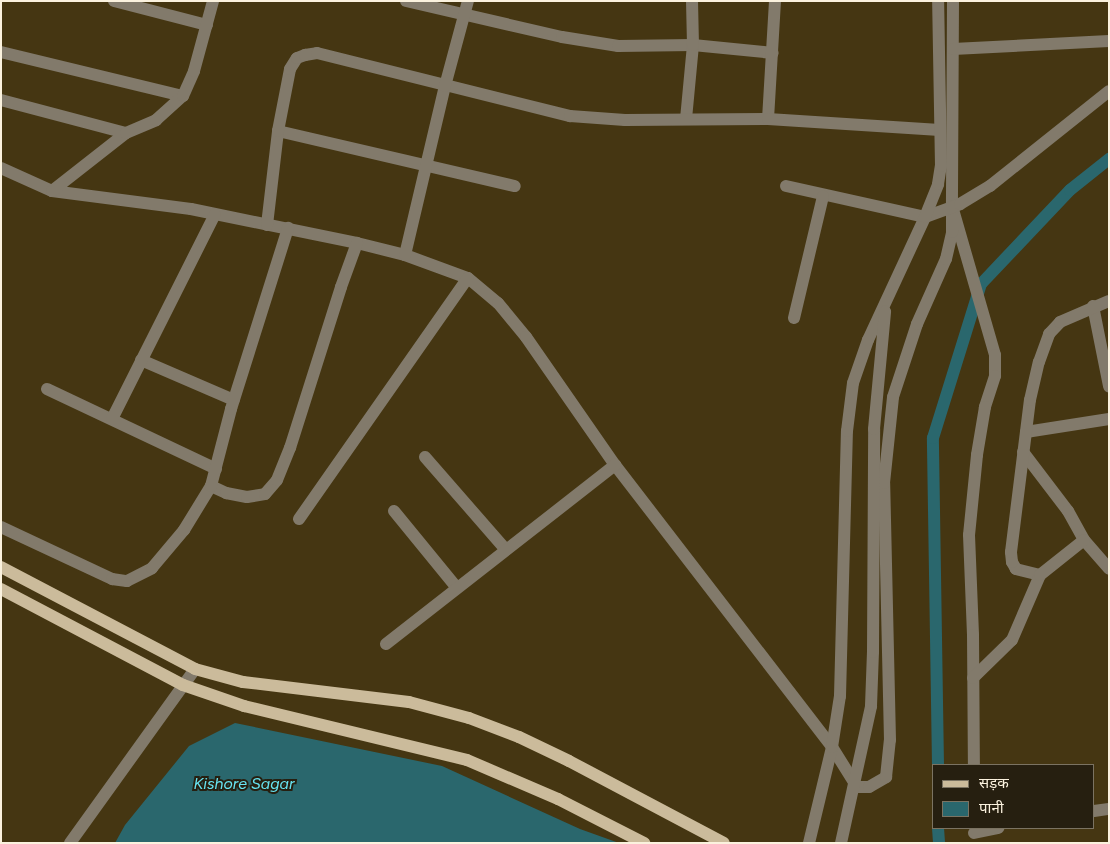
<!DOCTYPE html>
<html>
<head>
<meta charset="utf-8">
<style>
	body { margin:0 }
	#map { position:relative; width:1110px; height:844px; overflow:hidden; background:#453612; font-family:Figtree,"Noto Sans Devanagari",sans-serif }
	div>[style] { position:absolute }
	.water>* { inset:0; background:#2a676d }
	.canal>* { height:12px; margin:-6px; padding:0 6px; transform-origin:6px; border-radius:6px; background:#2a676d }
	.minor>* { height:12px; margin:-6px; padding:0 6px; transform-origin:6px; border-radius:6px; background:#827a6b }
	.major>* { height:12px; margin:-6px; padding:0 6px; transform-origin:6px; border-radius:6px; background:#cbbb9b }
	span { translate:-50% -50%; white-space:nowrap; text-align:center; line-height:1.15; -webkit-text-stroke:4px #261f10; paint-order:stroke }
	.water-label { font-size:16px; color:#67e4f2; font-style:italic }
	.frame { position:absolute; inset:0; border:2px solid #fbf2de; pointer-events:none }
	.legend { position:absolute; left:932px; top:764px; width:162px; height:65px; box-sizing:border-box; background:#261f10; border:1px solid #7b7362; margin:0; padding:6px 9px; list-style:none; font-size:15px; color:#fbf2de }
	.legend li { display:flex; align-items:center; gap:10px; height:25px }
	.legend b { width:25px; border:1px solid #7b7362 }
</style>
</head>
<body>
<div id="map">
	<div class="water">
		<div style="clip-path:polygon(235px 723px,442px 766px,580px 829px,619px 843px,115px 843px,125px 825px,189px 746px)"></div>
	</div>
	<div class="canal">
		<div style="left:938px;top:765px;width:327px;rotate:-90.9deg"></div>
		<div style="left:933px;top:438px;width:161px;rotate:-72.7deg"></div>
		<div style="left:981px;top:284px;width:129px;rotate:-46.6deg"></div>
		<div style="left:1070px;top:190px;width:50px;rotate:-38.5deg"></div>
		<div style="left:938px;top:828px;width:15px;rotate:86deg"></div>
	</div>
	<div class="minor">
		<div style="left:114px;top:1px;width:96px;rotate:14.5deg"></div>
		<div style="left:406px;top:1px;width:160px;rotate:13deg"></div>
		<div style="left:562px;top:37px;width:57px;rotate:9.1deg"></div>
		<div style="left:618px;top:46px;width:75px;rotate:-0.8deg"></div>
		<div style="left:693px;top:45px;width:80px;rotate:5.7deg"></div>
		<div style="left:953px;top:1px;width:205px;rotate:90.3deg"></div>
		<div style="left:952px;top:206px;width:155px;rotate:73.9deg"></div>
		<div style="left:995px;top:355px;width:21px;rotate:90deg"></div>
		<div style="left:995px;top:376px;width:33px;rotate:108deg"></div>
		<div style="left:985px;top:407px;width:49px;rotate:99.5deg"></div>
		<div style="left:977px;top:455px;width:80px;rotate:95.7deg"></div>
		<div style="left:969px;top:535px;width:100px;rotate:87.7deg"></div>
		<div style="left:973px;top:635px;width:130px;rotate:89.6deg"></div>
		<div style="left:953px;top:49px;width:156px;rotate:-2.9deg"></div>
		<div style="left:1px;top:52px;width:187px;rotate:13.6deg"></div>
		<div style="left:1px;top:100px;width:129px;rotate:14.8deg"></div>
		<div style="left:686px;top:119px;width:74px;rotate:-84.6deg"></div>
		<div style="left:693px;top:45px;width:44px;rotate:-91.3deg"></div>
		<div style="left:768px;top:119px;width:118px;rotate:-86.6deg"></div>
		<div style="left:278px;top:131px;width:243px;rotate:13.1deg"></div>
		<div style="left:1px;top:168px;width:56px;rotate:24.3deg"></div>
		<div style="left:52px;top:191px;width:140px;rotate:7.4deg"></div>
		<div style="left:191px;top:209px;width:169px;rotate:11.6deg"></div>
		<div style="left:357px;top:243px;width:49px;rotate:14deg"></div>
		<div style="left:405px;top:255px;width:67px;rotate:20.1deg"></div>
		<div style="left:468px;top:278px;width:39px;rotate:40deg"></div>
		<div style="left:498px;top:303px;width:44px;rotate:50.5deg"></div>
		<div style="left:526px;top:337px;width:156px;rotate:55.2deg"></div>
		<div style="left:615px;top:465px;width:356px;rotate:52.4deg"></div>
		<div style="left:832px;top:747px;width:47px;rotate:58deg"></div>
		<div style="left:857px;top:787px;width:12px"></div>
		<div style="left:869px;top:787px;width:20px;rotate:-30deg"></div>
		<div style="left:886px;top:777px;width:37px;rotate:-84deg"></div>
		<div style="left:890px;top:740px;width:257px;rotate:-91.3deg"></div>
		<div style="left:884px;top:483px;width:86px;rotate:-84deg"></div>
		<div style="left:893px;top:397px;width:77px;rotate:-71.8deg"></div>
		<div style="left:917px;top:324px;width:71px;rotate:-66deg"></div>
		<div style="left:946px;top:259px;width:28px;rotate:-77deg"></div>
		<div style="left:952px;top:232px;width:26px;rotate:-90deg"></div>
		<div style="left:786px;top:186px;width:142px;rotate:12.6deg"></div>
		<div style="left:925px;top:217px;width:37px;rotate:-20deg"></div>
		<div style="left:960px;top:204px;width:35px;rotate:-31deg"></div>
		<div style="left:990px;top:186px;width:152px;rotate:-38.6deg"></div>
		<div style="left:52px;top:191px;width:94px;rotate:-38.1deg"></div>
		<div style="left:126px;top:133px;width:33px;rotate:-23deg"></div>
		<div style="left:156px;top:120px;width:36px;rotate:-42deg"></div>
		<div style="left:183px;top:96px;width:27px;rotate:-66deg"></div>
		<div style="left:194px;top:71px;width:73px;rotate:-74.8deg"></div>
		<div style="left:267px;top:225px;width:95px;rotate:-83.3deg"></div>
		<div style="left:278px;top:131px;width:63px;rotate:-79deg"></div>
		<div style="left:290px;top:69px;width:13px;rotate:-58deg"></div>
		<div style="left:297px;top:58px;width:9px;rotate:-21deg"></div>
		<div style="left:305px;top:55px;width:12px;rotate:-9deg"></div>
		<div style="left:317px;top:53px;width:261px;rotate:14deg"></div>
		<div style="left:570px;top:116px;width:55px;rotate:4.2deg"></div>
		<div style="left:625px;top:120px;width:143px;rotate:-0.4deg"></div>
		<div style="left:768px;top:119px;width:172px;rotate:3.7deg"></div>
		<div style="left:405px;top:255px;width:174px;rotate:-76.7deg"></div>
		<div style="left:445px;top:86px;width:88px;rotate:-74.9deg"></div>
		<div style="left:1093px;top:306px;width:82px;rotate:78.7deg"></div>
		<div style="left:794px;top:318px;width:125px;rotate:-76.6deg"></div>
		<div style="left:141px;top:360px;width:101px;rotate:23.3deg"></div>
		<div style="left:47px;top:389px;width:187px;rotate:25.3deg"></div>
		<div style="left:112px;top:419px;width:229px;rotate:-63.3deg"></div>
		<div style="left:1026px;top:432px;width:84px;rotate:-8.9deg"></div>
		<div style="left:1023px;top:452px;width:74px;rotate:52.7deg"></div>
		<div style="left:1068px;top:511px;width:33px;rotate:61deg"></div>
		<div style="left:1084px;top:540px;width:38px;rotate:49deg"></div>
		<div style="left:425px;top:457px;width:123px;rotate:48.9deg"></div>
		<div style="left:211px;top:486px;width:17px;rotate:25deg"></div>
		<div style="left:226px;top:493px;width:21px;rotate:11deg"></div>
		<div style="left:247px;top:497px;width:18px;rotate:-9deg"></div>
		<div style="left:265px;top:494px;width:18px;rotate:-49deg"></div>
		<div style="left:277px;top:480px;width:35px;rotate:-68deg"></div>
		<div style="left:290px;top:448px;width:169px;rotate:-72.4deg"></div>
		<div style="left:341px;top:287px;width:47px;rotate:-70deg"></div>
		<div style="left:394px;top:511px;width:99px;rotate:50.7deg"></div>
		<div style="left:299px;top:519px;width:294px;rotate:-55deg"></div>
		<div style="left:1px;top:527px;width:123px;rotate:25.1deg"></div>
		<div style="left:112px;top:579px;width:15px;rotate:8deg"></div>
		<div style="left:127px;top:581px;width:28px;rotate:-27deg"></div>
		<div style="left:152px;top:568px;width:50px;rotate:-49.9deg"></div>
		<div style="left:184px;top:530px;width:52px;rotate:-58.5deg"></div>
		<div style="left:211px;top:486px;width:80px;rotate:-75.4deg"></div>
		<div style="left:231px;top:409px;width:190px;rotate:-72.5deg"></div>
		<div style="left:1040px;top:575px;width:25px;rotate:-166deg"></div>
		<div style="left:1016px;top:569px;width:8px;rotate:-120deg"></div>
		<div style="left:1012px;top:562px;width:10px;rotate:-96deg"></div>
		<div style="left:1011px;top:552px;width:153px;rotate:-82.9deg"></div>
		<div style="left:1030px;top:400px;width:39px;rotate:-77deg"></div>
		<div style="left:1039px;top:362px;width:30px;rotate:-70deg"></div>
		<div style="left:1049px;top:334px;width:16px;rotate:-47deg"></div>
		<div style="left:1060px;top:322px;width:53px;rotate:-23.2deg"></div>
		<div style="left:386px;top:644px;width:291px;rotate:-38deg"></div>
		<div style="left:973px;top:678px;width:54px;rotate:-44.3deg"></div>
		<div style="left:1012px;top:640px;width:71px;rotate:-66.7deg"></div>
		<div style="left:1040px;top:575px;width:56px;rotate:-38.5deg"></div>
		<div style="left:1094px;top:811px;width:15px;rotate:-8deg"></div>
		<div style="left:974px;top:833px;width:25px;rotate:-12deg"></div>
		<div style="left:70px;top:843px;width:214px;rotate:-54.3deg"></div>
		<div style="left:809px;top:843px;width:99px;rotate:-76.5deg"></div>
		<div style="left:832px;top:747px;width:52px;rotate:-81.1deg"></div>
		<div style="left:840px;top:696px;width:265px;rotate:-88.5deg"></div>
		<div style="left:847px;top:431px;width:48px;rotate:-82.9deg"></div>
		<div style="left:853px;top:383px;width:46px;rotate:-70.8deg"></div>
		<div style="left:868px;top:340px;width:136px;rotate:-65.1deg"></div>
		<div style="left:925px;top:217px;width:35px;rotate:-68deg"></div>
		<div style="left:938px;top:184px;width:18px;rotate:-81deg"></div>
		<div style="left:941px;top:166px;width:165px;rotate:-91deg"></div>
		<div style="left:841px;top:843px;width:140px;rotate:-77.6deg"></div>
		<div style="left:871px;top:706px;width:54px;rotate:-87.9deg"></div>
		<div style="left:873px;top:652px;width:223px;rotate:-89.7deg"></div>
		<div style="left:874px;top:429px;width:118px;rotate:-84.6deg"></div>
	</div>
	<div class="major">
		<div style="left:1px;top:567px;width:219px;rotate:27.7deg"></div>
		<div style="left:195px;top:669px;width:50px;rotate:15.2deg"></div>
		<div style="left:243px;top:682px;width:167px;rotate:6.9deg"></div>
		<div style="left:409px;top:702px;width:62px;rotate:14.9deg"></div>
		<div style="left:469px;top:718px;width:53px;rotate:20.8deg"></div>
		<div style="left:519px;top:737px;width:55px;rotate:25.6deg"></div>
		<div style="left:569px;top:761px;width:175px;rotate:27.9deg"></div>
		<div style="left:1px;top:589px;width:206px;rotate:27.8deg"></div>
		<div style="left:183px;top:685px;width:65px;rotate:19deg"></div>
		<div style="left:244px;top:706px;width:229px;rotate:13.6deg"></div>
		<div style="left:467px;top:760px;width:99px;rotate:23.2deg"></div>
		<div style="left:558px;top:799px;width:97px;rotate:27.1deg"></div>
	</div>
	<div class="water-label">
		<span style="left:244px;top:784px">Kishore Sagar</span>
	</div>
	<div class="frame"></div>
	<ul class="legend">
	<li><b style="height:6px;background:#cbbb9b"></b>सड़क</li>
	<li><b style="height:14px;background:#2a676d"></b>पानी</li>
	</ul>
</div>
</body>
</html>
